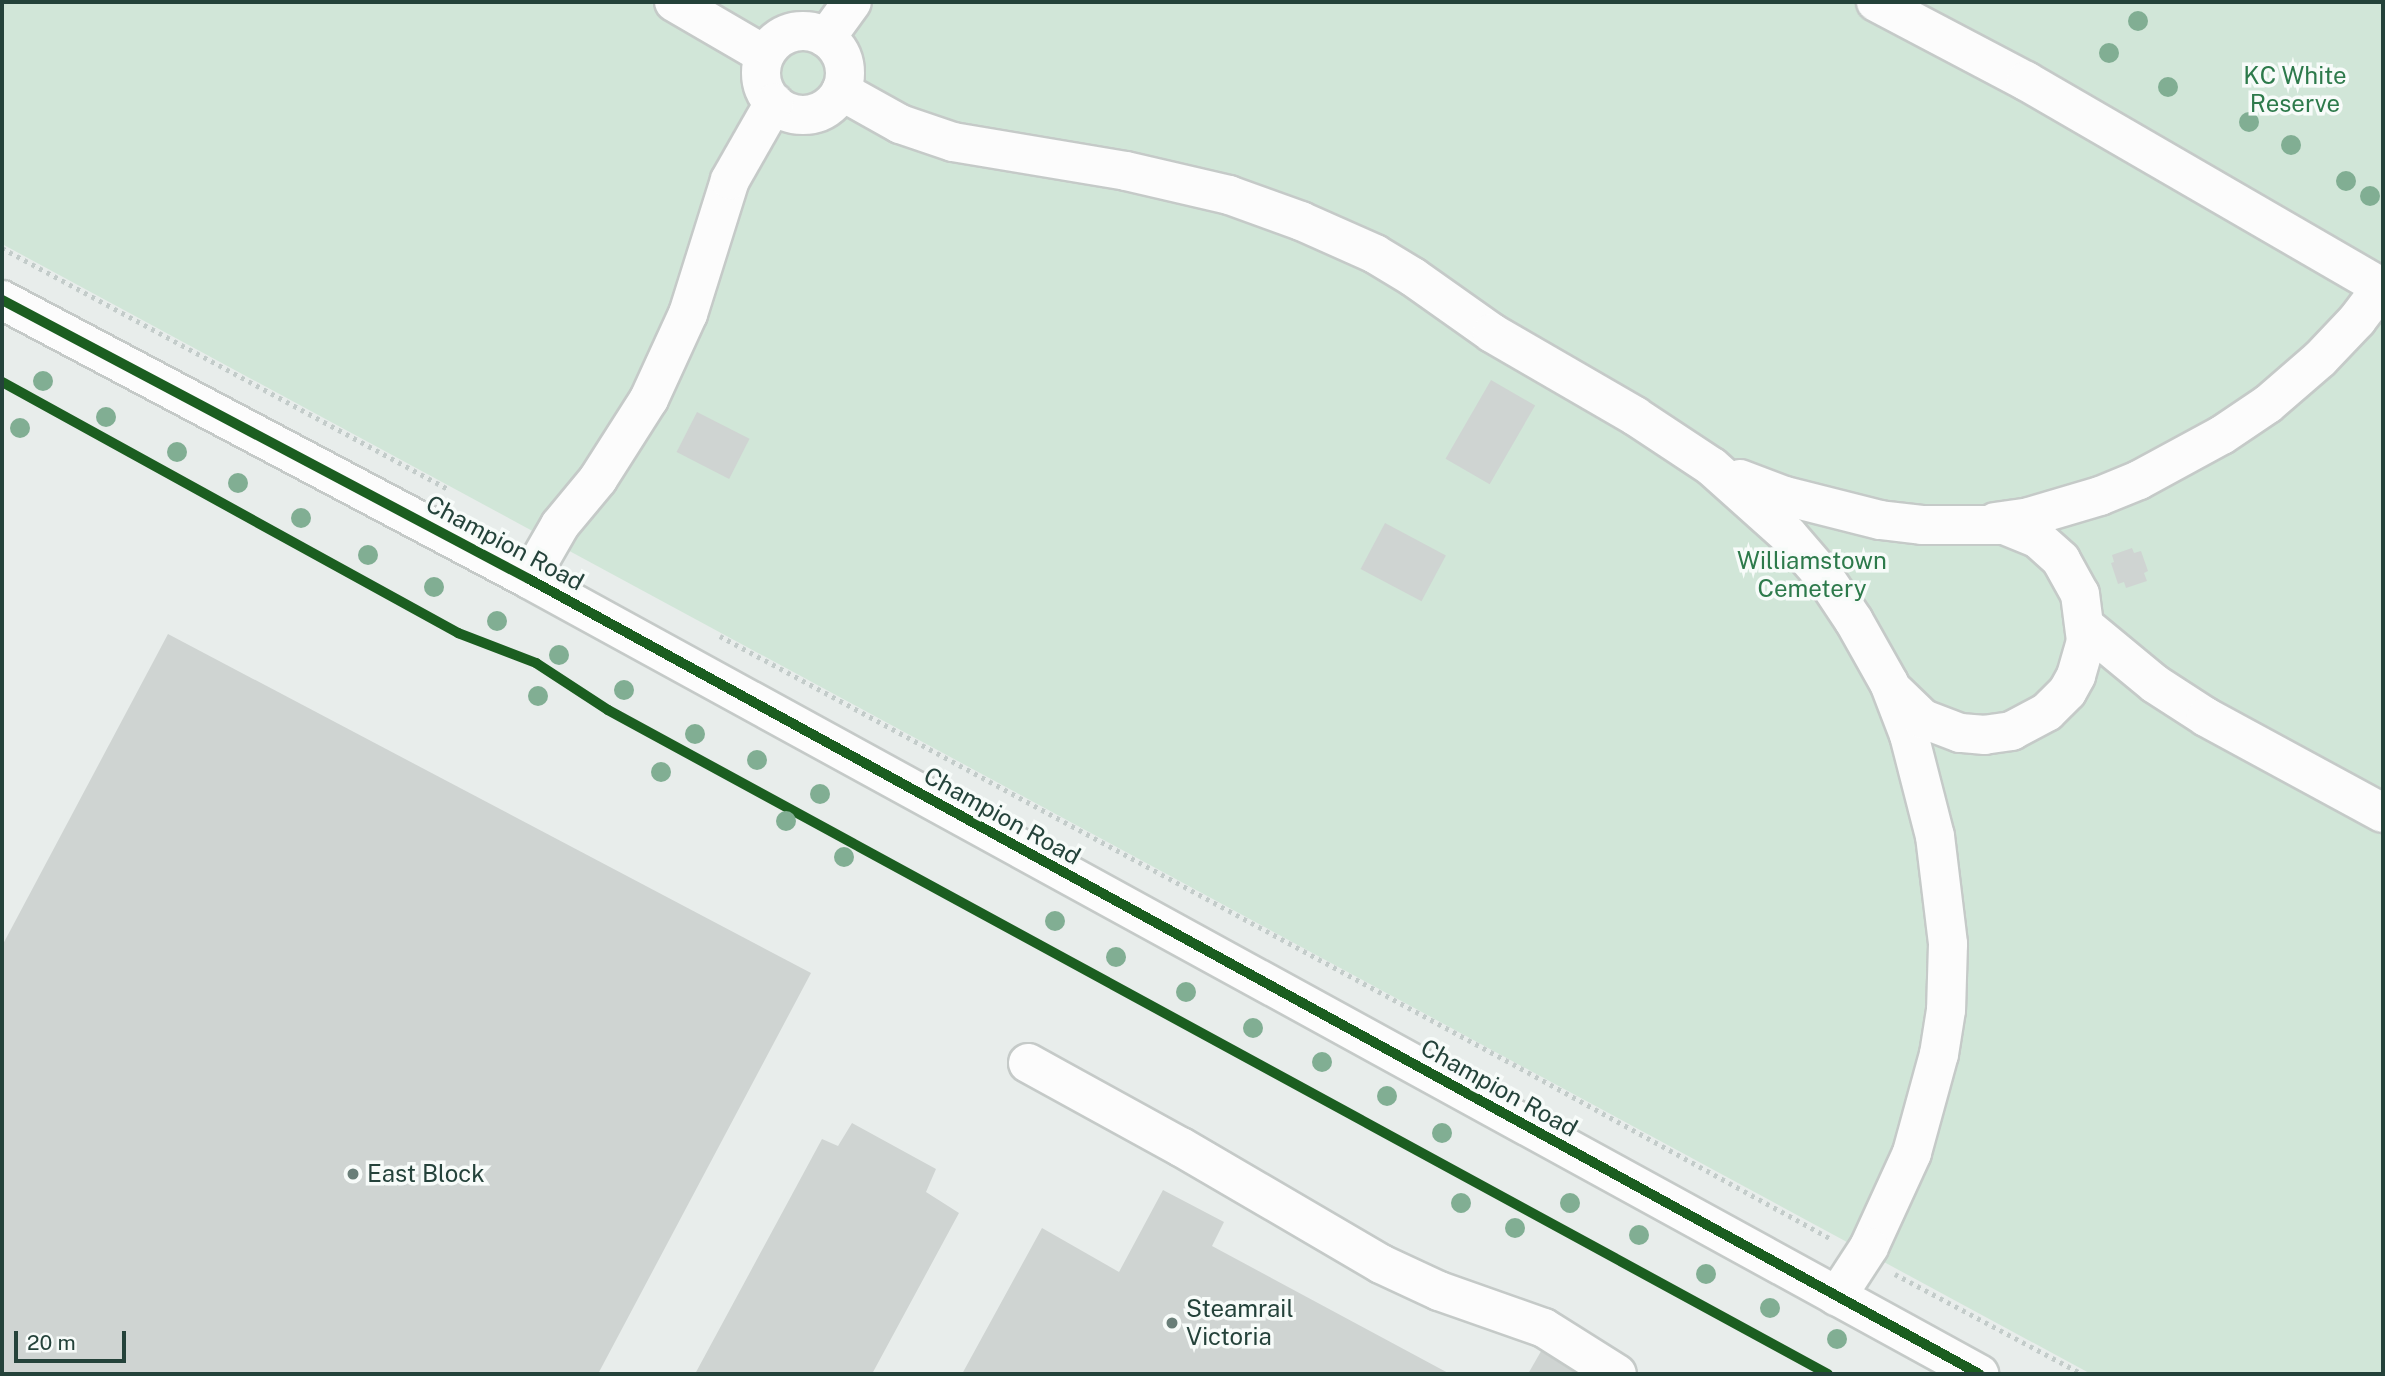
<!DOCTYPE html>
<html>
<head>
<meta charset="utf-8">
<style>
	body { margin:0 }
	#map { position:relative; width:2385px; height:1376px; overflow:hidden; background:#e8edeb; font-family:"Public Sans",sans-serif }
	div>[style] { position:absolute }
	.green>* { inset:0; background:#d1e6d8 }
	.building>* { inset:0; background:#cfd4d2; transform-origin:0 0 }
	.path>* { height:4.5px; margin-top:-2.25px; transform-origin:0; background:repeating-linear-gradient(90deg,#c3ccca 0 3.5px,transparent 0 8.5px) }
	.roads { filter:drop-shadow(2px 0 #c5cac8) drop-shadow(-2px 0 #c5cac8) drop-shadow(0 2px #c5cac8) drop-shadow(0 -2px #c5cac8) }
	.minor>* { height:38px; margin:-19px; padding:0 19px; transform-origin:19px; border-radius:19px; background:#fcfcfc }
	.minor>.ring { margin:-19px; padding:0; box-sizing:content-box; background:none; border:38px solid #fcfcfc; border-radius:50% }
	.cycleway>* { height:10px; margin:-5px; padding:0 5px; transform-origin:5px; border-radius:5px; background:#1b5e20 }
	.trees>* { width:20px; height:20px; margin:-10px; border-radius:50%; background:#81ae93 }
	.dots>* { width:19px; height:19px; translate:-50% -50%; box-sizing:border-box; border:4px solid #f7fbf9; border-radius:50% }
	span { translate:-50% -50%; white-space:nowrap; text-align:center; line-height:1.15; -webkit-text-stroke:7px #f7fbf9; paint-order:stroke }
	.park-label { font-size:24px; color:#2d7a4b }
	.street-label { font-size:24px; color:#24423a }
	.poi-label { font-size:24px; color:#24423a }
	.left { translate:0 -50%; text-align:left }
	.frame { position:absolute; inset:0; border:4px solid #24423a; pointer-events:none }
	.scale { position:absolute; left:14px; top:1331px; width:112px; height:32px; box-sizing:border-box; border:4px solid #24423a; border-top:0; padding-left:9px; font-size:21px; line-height:24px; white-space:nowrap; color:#24423a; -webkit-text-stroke:5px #f7fbf9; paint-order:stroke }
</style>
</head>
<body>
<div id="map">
	<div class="green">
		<div style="clip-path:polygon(2px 2px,2383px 2px,2383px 1374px,2091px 1374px,2px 244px)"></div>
	</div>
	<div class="building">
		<div style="left:1491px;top:380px;width:51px;height:91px;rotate:30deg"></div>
		<div style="left:697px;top:412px;width:59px;height:45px;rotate:27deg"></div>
		<div style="left:1385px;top:523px;width:69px;height:52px;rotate:28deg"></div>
		<div style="clip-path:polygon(2132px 548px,2134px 553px,2141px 551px,2148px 571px,2144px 573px,2147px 581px,2126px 588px,2124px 582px,2118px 584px,2111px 563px,2114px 562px,2112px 555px)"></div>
		<div style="clip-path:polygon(168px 634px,811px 973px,598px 1374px,2px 1374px,2px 946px)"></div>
		<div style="clip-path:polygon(852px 1123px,936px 1169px,926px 1192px,959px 1213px,872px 1374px,695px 1374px,822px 1139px,838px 1146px)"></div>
		<div style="clip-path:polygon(1163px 1190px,1224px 1222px,1212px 1246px,1450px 1374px,962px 1374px,1042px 1228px,1119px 1272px)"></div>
		<div style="clip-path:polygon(1544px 1346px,1587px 1374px,1528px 1374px)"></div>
	</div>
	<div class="path">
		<div style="left:2px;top:248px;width:507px;rotate:28.38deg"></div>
		<div style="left:720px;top:636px;width:901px;rotate:28.36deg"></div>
		<div style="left:1513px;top:1064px;width:361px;rotate:28.8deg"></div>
		<div style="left:1895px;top:1274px;width:212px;rotate:28.1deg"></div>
	</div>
	<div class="roads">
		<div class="minor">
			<div style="left:674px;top:2px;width:105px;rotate:30.2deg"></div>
			<div style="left:1876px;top:2px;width:170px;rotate:27.8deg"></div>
			<div style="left:2026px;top:81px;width:413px;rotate:30.1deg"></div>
			<div class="ring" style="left:761px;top:31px;width:46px;height:46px"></div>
			<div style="left:826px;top:38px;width:44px;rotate:-54.2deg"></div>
			<div style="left:841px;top:91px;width:68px;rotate:29.2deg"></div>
			<div style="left:900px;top:124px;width:56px;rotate:18.8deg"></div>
			<div style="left:953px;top:142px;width:175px;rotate:9.5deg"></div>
			<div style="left:1126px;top:171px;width:106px;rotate:13.1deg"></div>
			<div style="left:1229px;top:195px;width:77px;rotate:19.9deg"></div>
			<div style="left:1301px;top:221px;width:81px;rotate:24deg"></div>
			<div style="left:1375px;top:254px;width:44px;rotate:31.2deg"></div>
			<div style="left:1413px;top:277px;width:97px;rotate:35.3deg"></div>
			<div style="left:1492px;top:333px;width:165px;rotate:30.1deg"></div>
			<div style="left:1635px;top:416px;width:92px;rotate:33.5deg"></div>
			<div style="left:1712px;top:467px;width:102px;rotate:41.8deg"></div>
			<div style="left:1788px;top:535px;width:58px;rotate:49.2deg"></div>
			<div style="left:1826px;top:579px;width:50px;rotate:56.3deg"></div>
			<div style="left:1854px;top:621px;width:71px;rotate:60.6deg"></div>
			<div style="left:1889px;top:683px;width:56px;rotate:69deg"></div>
			<div style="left:1909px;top:735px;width:104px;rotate:75.6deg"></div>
			<div style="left:1935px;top:836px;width:109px;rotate:83.1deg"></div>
			<div style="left:1948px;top:944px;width:66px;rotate:91.7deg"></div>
			<div style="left:1946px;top:1010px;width:45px;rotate:99deg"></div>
			<div style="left:1939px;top:1054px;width:103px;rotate:105.3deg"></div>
			<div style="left:1912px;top:1153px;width:103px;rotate:114.6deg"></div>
			<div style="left:1869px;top:1247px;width:59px;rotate:123.1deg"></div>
			<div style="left:2px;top:300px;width:596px;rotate:27.9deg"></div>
			<div style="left:529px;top:579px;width:1654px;rotate:28.73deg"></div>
			<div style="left:1740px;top:479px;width:48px;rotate:20.7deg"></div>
			<div style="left:1785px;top:496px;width:98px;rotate:14.2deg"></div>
			<div style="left:1880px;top:520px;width:42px;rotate:6.8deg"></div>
			<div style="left:1922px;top:525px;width:82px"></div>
			<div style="left:2004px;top:525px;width:37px;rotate:22deg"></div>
			<div style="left:2038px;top:539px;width:31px;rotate:42deg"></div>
			<div style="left:2061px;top:560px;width:39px;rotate:61deg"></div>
			<div style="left:2080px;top:594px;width:47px;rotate:82.7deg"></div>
			<div style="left:2086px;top:641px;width:36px;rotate:106deg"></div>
			<div style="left:2076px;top:676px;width:18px;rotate:119deg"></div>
			<div style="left:2067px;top:692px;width:28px;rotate:135deg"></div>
			<div style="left:2047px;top:712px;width:40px;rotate:152deg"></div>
			<div style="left:2012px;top:731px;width:27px;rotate:172deg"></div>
			<div style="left:1985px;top:735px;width:25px;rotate:-175deg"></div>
			<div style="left:1960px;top:733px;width:40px;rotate:-159deg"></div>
			<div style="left:1923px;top:719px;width:40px;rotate:-136deg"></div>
			<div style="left:1995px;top:522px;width:34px;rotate:-8deg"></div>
			<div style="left:2029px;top:517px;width:74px;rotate:-16.5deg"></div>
			<div style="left:2100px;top:496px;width:42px;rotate:-22.3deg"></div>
			<div style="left:2139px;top:480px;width:94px;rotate:-28.5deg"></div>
			<div style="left:2222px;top:435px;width:55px;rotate:-34deg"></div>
			<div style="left:2268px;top:404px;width:69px;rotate:-40.9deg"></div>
			<div style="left:2320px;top:359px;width:54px;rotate:-46.5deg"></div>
			<div style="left:2357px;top:320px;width:41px;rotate:-52.9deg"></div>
			<div style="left:529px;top:579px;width:62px;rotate:-60.1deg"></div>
			<div style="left:560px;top:525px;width:60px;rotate:-50.4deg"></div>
			<div style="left:598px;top:479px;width:95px;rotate:-57.5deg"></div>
			<div style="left:649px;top:399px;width:94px;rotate:-65.4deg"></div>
			<div style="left:688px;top:314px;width:140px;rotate:-72.6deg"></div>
			<div style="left:730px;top:180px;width:89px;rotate:-60.3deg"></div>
			<div style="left:2086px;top:627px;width:89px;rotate:39.6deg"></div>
			<div style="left:2155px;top:684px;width:61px;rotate:32.9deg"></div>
			<div style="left:2206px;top:717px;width:201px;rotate:28.5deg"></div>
			<div style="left:1028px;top:1063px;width:175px;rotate:28.8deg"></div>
			<div style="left:1181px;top:1147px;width:232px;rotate:30.3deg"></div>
			<div style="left:1381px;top:1264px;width:64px;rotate:25deg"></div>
			<div style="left:1439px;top:1291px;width:111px;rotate:19.4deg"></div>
			<div style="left:1544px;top:1328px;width:86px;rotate:32.2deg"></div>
		</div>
	</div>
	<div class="cycleway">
		<div style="left:2px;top:300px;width:596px;rotate:27.9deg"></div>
		<div style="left:529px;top:579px;width:1654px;rotate:28.73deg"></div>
		<div style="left:2px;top:382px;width:521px;rotate:28.83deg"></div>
		<div style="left:458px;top:633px;width:84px;rotate:21deg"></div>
		<div style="left:536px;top:663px;width:86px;rotate:33.1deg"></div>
		<div style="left:608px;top:710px;width:1389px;rotate:28.56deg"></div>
	</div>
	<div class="trees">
		<div style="left:2138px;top:21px"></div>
		<div style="left:2109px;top:53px"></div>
		<div style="left:2168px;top:87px"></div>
		<div style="left:2249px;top:122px"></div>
		<div style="left:2291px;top:145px"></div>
		<div style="left:2346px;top:181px"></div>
		<div style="left:2370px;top:196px"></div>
		<div style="left:43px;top:381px"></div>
		<div style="left:106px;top:417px"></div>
		<div style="left:20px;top:428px"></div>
		<div style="left:177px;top:452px"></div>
		<div style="left:238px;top:483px"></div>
		<div style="left:301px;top:518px"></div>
		<div style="left:368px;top:555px"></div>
		<div style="left:434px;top:587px"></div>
		<div style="left:497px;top:621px"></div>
		<div style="left:559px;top:655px"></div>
		<div style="left:624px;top:690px"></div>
		<div style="left:538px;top:696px"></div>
		<div style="left:695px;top:734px"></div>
		<div style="left:757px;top:760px"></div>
		<div style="left:661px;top:772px"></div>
		<div style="left:820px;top:794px"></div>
		<div style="left:786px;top:821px"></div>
		<div style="left:844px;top:857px"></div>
		<div style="left:1055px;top:921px"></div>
		<div style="left:1116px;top:957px"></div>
		<div style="left:1186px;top:992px"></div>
		<div style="left:1253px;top:1028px"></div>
		<div style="left:1322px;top:1062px"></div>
		<div style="left:1387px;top:1096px"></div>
		<div style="left:1442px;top:1133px"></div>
		<div style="left:1461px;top:1203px"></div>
		<div style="left:1570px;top:1203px"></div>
		<div style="left:1515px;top:1228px"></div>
		<div style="left:1639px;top:1235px"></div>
		<div style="left:1706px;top:1274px"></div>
		<div style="left:1770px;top:1308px"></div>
		<div style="left:1837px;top:1339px"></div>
	</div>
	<div class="dots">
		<div style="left:353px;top:1174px;background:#697e78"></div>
		<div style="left:1172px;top:1323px;background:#697e78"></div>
	</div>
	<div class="park-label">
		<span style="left:2295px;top:90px">KC White<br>Reserve</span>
		<span style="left:1812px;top:575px">Williamstown<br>Cemetery</span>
	</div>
	<div class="street-label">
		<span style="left:505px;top:543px;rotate:28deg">Champion Road</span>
		<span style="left:1002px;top:816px;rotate:29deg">Champion Road</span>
		<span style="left:1499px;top:1088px;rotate:29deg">Champion Road</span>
	</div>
	<div class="poi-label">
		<span class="left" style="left:367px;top:1174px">East Block</span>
		<span class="left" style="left:1186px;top:1323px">Steamrail<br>Victoria</span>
	</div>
	<div class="frame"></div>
	<div class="scale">20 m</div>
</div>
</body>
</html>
